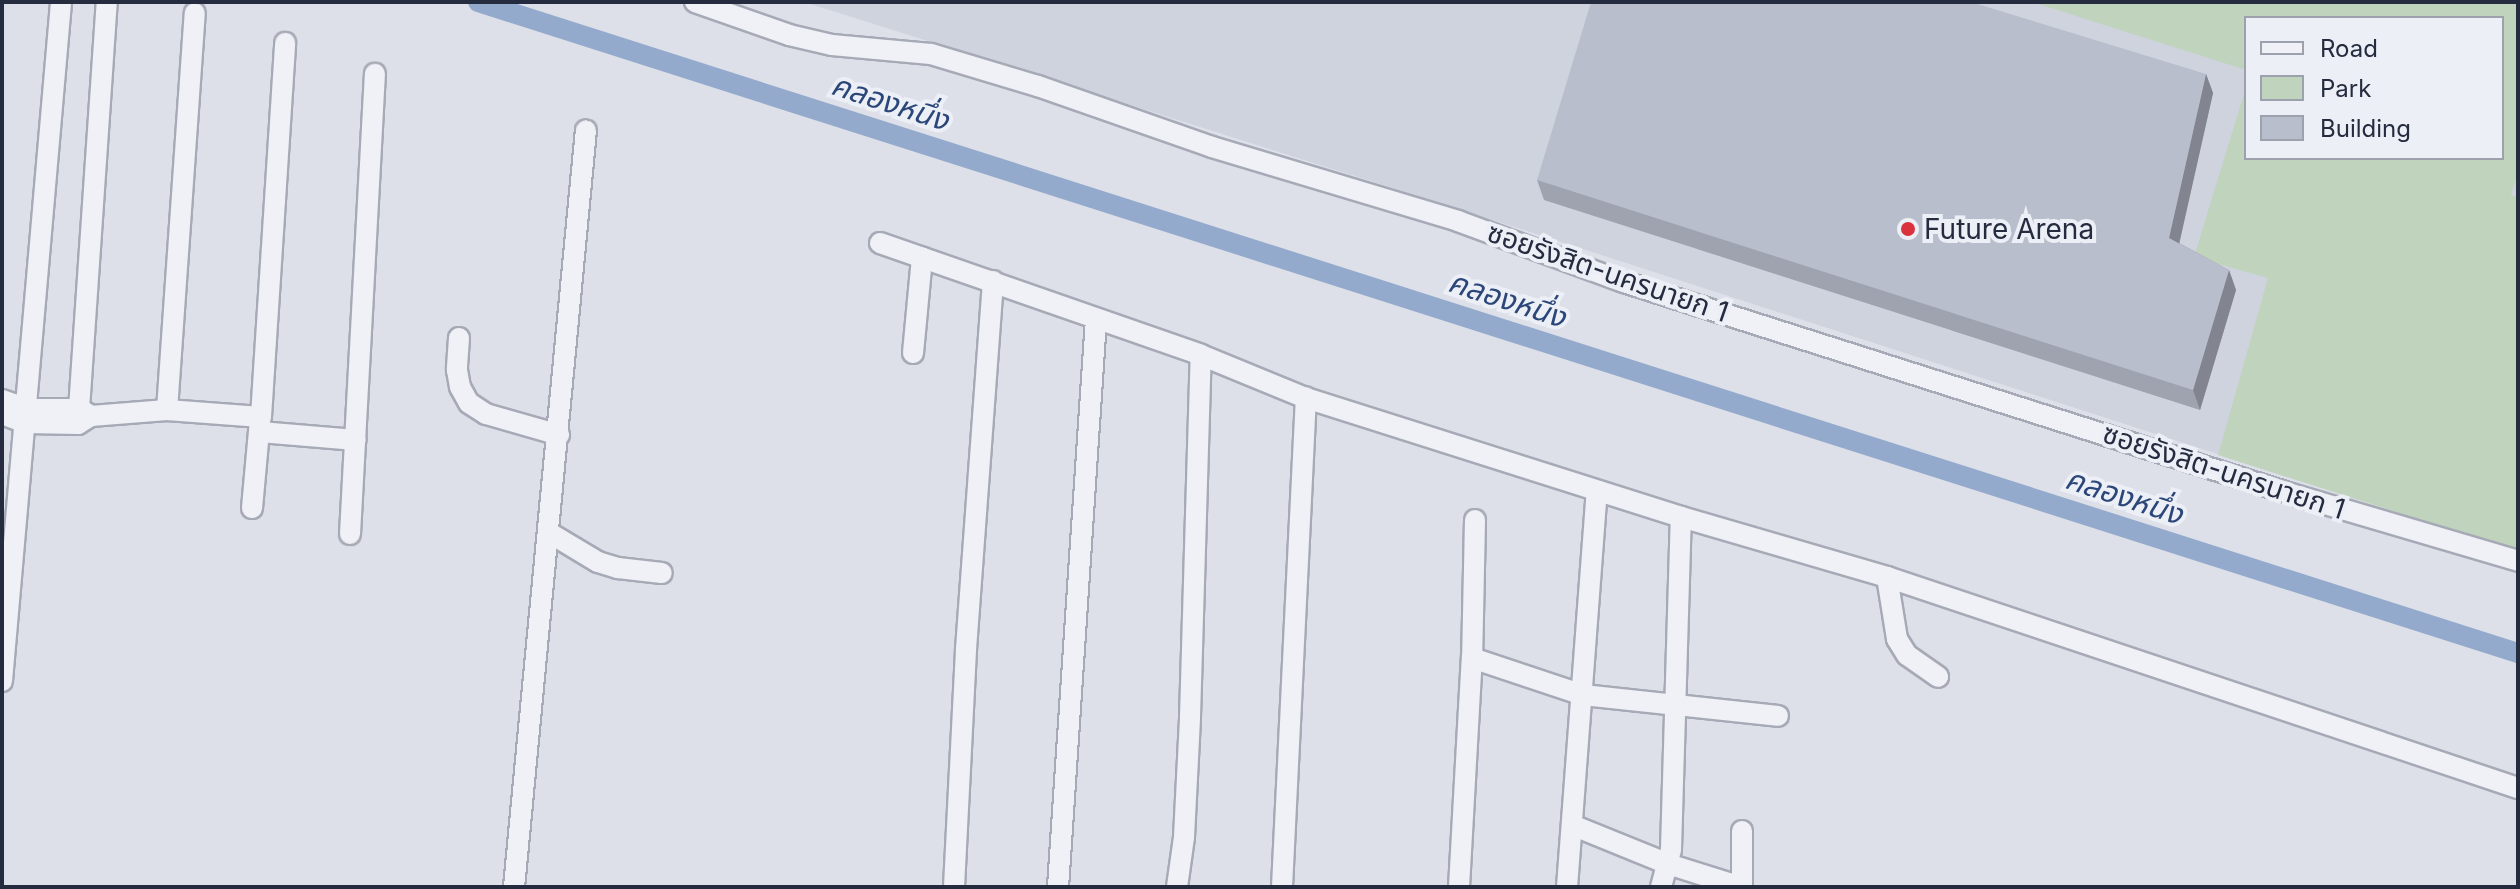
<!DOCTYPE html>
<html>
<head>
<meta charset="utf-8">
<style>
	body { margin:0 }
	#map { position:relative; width:2520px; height:889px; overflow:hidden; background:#dde0e8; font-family:Inter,"Noto Sans Thai",sans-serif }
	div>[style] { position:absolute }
	.built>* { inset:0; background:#ced3de }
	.green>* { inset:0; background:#c0d3bd }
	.canal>* { height:20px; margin:-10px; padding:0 10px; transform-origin:10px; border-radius:10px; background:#93aacc }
	.roads { filter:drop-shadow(2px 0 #a6aab6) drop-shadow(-2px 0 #a6aab6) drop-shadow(0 2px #a6aab6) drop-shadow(0 -2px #a6aab6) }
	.minor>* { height:20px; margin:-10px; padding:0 10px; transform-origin:10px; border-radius:10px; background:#f0f1f6 }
	.wall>* { inset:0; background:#9fa3af }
	.shaded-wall>* { inset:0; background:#82858f }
	.building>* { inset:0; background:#b9becc }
	.dots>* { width:22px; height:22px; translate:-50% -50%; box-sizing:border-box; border:4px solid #eceff6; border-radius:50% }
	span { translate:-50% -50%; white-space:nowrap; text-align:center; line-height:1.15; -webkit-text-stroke:8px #eceff6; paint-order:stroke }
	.poi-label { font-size:28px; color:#252c40 }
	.left { translate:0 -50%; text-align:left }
	.street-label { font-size:28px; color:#252c40 }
	.water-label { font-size:30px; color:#2b4678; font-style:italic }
	.frame { position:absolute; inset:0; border:4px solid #252c40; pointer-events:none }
	.legend { position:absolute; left:2244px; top:16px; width:260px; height:144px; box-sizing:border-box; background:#eceff6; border:2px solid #9ca1ad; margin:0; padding:10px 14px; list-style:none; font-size:24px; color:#252c40 }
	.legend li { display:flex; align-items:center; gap:16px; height:40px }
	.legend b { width:40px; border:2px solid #9ca1ad }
</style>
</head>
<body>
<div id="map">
	<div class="built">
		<div style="clip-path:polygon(evenodd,804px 2px,2518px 2px,2518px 551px,1431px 200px,804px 2px,2246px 18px,2502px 18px,2502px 158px,2246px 158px,2246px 18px)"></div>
	</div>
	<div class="green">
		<div style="clip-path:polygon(2032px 2px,2518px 2px,2518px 173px,2511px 195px,2518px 197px,2518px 551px,2218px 455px,2268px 278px,2194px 257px,2246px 87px,2246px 158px,2502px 158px,2502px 18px,2246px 18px,2246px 70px)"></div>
	</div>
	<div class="canal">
		<div style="left:478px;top:2px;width:2141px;rotate:17.7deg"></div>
	</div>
	<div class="roads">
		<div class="minor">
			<div style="left:695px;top:2px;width:100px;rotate:19.3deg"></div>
			<div style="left:789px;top:35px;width:44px;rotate:13.1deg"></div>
			<div style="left:832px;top:45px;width:99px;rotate:5.2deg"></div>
			<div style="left:931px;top:54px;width:112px;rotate:16.7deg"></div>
			<div style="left:1038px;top:86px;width:184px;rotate:19.3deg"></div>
			<div style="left:1212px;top:147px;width:257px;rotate:16.7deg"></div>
			<div style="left:1458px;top:221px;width:177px;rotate:20.2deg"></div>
			<div style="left:1624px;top:282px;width:700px;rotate:17.63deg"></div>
			<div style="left:2291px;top:494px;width:237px;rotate:16.4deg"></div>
			<div style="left:880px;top:243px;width:340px;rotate:19.2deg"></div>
			<div style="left:1201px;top:355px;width:113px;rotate:22.3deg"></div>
			<div style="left:1306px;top:398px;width:393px;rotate:17.6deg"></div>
			<div style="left:1681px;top:517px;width:215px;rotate:16.2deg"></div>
			<div style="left:1887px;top:577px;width:665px;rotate:18.49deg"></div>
			<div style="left:459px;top:338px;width:32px;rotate:94deg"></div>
			<div style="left:457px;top:370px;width:17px;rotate:80deg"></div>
			<div style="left:460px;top:387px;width:18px;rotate:61deg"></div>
			<div style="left:469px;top:403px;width:20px;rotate:33deg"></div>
			<div style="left:486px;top:414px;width:76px;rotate:16deg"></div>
			<div style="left:913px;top:353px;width:96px;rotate:-84.6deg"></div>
			<div style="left:2px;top:400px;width:28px;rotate:19deg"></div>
			<div style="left:28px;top:409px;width:52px"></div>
			<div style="left:80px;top:409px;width:13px;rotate:32deg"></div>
			<div style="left:167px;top:410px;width:398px;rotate:-86deg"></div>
			<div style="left:2px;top:414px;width:26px;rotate:21deg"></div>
			<div style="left:26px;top:423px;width:52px;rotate:1.1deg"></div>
			<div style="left:78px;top:424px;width:15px;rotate:-32deg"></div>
			<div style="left:91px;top:416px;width:76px;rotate:-4.5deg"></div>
			<div style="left:167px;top:410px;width:94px;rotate:4.3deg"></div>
			<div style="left:261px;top:417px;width:375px;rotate:-86.3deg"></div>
			<div style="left:78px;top:424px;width:423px;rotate:-86.1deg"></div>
			<div style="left:260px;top:432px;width:96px;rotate:4.8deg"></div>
			<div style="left:252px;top:508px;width:88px;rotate:-84.8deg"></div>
			<div style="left:1475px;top:520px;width:138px;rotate:91.2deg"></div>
			<div style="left:1472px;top:658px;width:117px;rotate:18.4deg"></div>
			<div style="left:1583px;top:695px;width:196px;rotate:6.1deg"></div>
			<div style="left:548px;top:532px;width:58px;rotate:31deg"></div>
			<div style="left:598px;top:562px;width:21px;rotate:17deg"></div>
			<div style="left:618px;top:568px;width:44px;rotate:6.5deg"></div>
			<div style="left:350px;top:534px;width:461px;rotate:-86.9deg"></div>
			<div style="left:1887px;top:577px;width:63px;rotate:80.8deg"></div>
			<div style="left:1897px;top:639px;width:19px;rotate:58deg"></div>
			<div style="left:1907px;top:655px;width:38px;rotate:35deg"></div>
			<div style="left:2px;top:681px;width:682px;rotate:-85.03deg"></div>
			<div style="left:1572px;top:825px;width:104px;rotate:22.1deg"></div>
			<div style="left:1668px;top:864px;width:77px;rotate:17.5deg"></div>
			<div style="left:1742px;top:831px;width:56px;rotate:90deg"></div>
			<div style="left:514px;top:887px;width:760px;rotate:-84.57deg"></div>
			<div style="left:954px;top:887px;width:238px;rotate:-87.1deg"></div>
			<div style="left:966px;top:649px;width:369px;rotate:-85.8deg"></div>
			<div style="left:1058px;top:887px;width:568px;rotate:-86.17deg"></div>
			<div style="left:1177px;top:887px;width:50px;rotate:-82deg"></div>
			<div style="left:1184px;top:837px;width:120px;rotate:-87.1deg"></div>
			<div style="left:1190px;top:717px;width:362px;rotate:-88.3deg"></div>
			<div style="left:1282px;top:887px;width:490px;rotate:-87.2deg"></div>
			<div style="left:1459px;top:887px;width:229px;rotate:-86.8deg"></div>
			<div style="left:1567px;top:887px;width:397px;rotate:-85.7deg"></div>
			<div style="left:1661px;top:887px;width:39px;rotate:-75deg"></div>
			<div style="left:1671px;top:849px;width:332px;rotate:-88.3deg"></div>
		</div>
	</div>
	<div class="wall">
		<div style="clip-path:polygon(2206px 74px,2213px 93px,2179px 243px,2229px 270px,2236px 290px,2200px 410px,1544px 200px,1537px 180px)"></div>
	</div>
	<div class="shaded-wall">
		<div style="clip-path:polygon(2206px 74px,2213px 93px,2176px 258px,2169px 238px)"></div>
		<div style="clip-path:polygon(2229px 270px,2236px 290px,2200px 410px,2193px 390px)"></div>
	</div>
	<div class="building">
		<div style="clip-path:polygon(1591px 2px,1971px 2px,2206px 74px,2169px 238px,2229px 270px,2193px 390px,1537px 180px)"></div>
	</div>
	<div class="dots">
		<div style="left:1908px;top:229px;background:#db333d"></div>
	</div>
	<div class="poi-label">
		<span class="left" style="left:1924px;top:229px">Future Arena</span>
	</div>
	<div class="street-label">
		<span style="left:1608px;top:272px;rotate:19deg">ซอยรังสิต-นครนายก 1</span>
		<span style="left:2224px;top:471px;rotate:18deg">ซอยรังสิต-นครนายก 1</span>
	</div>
	<div class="water-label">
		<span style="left:890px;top:102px;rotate:18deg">คลองหนึ่ง</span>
		<span style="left:1507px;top:299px;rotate:18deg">คลองหนึ่ง</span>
		<span style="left:2124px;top:496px;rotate:18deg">คลองหนึ่ง</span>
	</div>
	<div class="frame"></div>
	<ul class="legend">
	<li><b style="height:10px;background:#f0f1f6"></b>Road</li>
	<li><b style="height:22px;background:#c0d3bd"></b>Park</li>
	<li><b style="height:22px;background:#b9becc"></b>Building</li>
	</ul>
</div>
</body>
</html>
